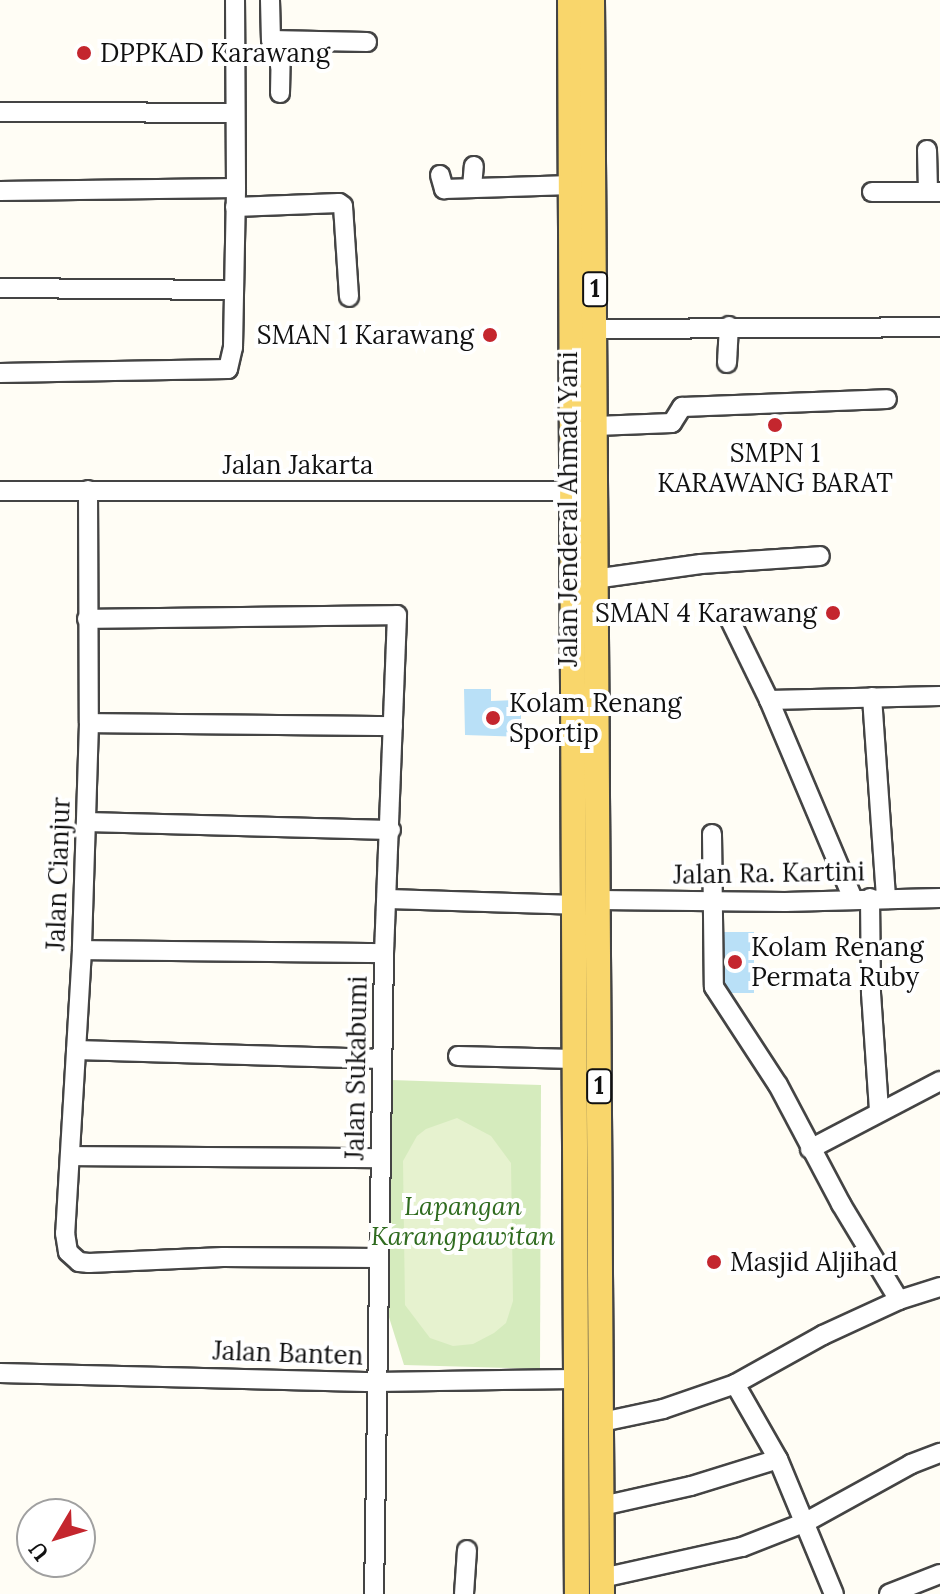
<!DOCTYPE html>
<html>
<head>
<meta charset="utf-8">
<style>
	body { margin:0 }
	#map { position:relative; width:940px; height:1594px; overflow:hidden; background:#fffdf5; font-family:Lora,serif }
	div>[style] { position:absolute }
	.green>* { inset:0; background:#d5ebbd }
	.pitch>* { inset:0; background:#e6f2cf }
	.water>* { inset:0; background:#b9e0f7; transform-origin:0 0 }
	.roads { filter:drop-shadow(2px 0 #444) drop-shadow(-2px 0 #444) drop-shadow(0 2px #444) drop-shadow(0 -2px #444) }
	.minor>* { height:18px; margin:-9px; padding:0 9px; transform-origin:9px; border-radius:9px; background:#fff }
	.major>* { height:24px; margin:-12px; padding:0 12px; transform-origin:12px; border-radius:12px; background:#f9d66b }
	.dots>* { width:22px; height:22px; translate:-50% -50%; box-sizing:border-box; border:4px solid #fff; border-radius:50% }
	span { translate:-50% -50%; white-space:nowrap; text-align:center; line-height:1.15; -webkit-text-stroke:8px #fff; paint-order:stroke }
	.shield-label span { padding:2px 6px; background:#fff; border:2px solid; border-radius:6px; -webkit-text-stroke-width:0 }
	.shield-label { font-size:24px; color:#111; font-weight:700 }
	.poi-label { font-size:26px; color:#111 }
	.left { translate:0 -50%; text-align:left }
	.right { translate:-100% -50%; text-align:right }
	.street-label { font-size:26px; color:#111 }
	.park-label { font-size:26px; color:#2f6b1f; font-style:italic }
	.north { position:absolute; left:16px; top:1498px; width:80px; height:80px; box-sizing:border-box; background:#fff; border:2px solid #a0a0a0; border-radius:50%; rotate:232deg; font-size:22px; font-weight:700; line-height:32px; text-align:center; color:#111 }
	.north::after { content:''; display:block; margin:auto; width:28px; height:36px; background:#c4262e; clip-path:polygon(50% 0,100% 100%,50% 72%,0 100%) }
</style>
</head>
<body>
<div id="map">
	<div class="green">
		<div style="clip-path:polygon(391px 1080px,541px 1085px,540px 1369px,404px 1365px,388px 1314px,385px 1128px)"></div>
	</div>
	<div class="pitch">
		<div style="clip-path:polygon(457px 1118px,491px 1136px,511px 1163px,513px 1301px,506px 1323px,494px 1333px,473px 1344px,453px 1346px,430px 1338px,405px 1305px,403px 1161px,417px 1136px,426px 1129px)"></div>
	</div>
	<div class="water">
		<div style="clip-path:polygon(464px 689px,491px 689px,491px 701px,521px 700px,521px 737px,465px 735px)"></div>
		<div style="left:718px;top:932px;width:36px;height:61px"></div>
	</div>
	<div class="roads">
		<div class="minor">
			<div style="left:270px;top:0;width:40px;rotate:88.6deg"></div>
			<div style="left:271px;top:40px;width:96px;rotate:1.2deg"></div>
			<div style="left:280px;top:93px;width:52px;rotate:-88.9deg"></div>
			<div style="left:0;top:112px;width:235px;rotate:0.2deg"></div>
			<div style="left:927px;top:150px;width:42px;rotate:88.6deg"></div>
			<div style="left:440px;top:175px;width:15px;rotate:74deg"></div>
			<div style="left:444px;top:189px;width:128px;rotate:-1.8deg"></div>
			<div style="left:472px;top:187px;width:21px;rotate:-85deg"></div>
			<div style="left:0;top:191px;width:236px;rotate:-0.7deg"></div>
			<div style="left:872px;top:192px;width:68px"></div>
			<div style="left:235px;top:207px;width:104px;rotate:-2.2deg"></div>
			<div style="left:339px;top:203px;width:5px;rotate:37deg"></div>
			<div style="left:343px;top:206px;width:91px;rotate:86.2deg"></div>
			<div style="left:0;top:288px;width:233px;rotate:0.5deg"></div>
			<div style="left:595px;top:329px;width:345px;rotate:-0.3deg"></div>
			<div style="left:727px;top:363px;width:37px;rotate:-87deg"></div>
			<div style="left:0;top:373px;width:228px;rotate:-1deg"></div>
			<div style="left:228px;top:369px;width:23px;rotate:-77deg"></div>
			<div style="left:233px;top:347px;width:159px;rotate:-88.9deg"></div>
			<div style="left:236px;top:188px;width:188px;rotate:-90.3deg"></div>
			<div style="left:596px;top:426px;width:76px;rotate:-2.3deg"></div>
			<div style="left:672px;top:423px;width:19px;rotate:-58deg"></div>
			<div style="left:682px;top:407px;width:205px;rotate:-2.2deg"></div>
			<div style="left:88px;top:490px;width:233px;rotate:89.8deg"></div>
			<div style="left:89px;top:723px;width:227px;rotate:91.8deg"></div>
			<div style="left:82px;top:950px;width:284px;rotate:93.4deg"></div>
			<div style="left:65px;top:1233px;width:19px;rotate:81deg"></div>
			<div style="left:68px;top:1252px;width:15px;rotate:42deg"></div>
			<div style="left:79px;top:1262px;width:10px;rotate:6deg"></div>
			<div style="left:89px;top:1263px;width:134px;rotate:-2.6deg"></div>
			<div style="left:223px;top:1257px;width:154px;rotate:0.4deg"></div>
			<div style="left:0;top:491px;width:585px"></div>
			<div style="left:594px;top:579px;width:108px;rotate:-8deg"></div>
			<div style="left:701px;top:564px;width:119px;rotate:-3.8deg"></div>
			<div style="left:87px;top:619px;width:310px;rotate:-0.7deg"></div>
			<div style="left:397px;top:615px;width:338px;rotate:92.2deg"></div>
			<div style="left:384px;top:953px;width:641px;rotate:90.89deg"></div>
			<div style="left:730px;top:620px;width:89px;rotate:64deg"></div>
			<div style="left:769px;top:700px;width:216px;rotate:67.1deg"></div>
			<div style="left:872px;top:697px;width:201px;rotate:86deg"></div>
			<div style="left:769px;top:700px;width:171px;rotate:-1.3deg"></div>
			<div style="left:89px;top:723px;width:304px;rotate:0.6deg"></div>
			<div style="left:86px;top:822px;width:305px;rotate:1.5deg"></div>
			<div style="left:712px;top:834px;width:153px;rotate:89.3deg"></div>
			<div style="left:714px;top:987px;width:117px;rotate:56.9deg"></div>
			<div style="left:778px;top:1085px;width:135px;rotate:62.1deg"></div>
			<div style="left:841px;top:1204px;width:112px;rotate:58.9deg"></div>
			<div style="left:870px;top:898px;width:95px;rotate:89.4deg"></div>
			<div style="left:871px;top:993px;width:118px;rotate:86.1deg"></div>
			<div style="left:388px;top:899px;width:187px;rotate:1.8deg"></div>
			<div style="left:599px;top:900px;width:186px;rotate:0.6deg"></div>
			<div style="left:785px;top:902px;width:155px;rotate:-1.5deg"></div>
			<div style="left:82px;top:950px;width:302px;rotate:0.6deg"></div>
			<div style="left:76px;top:1050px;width:306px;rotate:1.7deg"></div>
			<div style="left:458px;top:1056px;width:116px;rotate:1.5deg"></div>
			<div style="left:810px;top:1149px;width:147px;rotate:-27.6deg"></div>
			<div style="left:70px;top:1156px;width:310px;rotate:0.4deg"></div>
			<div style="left:0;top:1373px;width:376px;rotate:1.4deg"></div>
			<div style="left:376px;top:1382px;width:198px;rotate:-0.9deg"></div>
			<div style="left:735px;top:1384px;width:86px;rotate:60.2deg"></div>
			<div style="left:778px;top:1459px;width:146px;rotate:67.5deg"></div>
			<div style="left:602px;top:1422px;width:62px;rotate:-12deg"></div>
			<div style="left:663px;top:1409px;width:76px;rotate:-19.1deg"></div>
			<div style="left:735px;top:1384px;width:101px;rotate:-29.1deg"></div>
			<div style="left:823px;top:1335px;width:84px;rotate:-24.7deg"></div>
			<div style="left:899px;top:1300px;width:43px;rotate:-17.6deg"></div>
			<div style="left:602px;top:1506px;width:91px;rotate:-12.7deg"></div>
			<div style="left:691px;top:1486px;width:91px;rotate:-17.2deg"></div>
			<div style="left:602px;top:1578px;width:143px;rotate:-12.5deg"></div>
			<div style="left:742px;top:1547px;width:69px;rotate:-21.3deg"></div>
			<div style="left:806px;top:1522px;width:120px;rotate:-28.9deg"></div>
			<div style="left:911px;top:1464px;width:31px;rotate:-21deg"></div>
			<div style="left:464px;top:1594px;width:44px;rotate:-86.1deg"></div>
			<div style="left:889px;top:1594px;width:55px;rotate:-21.4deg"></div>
		</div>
		<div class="major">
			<div style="left:570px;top:0;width:1594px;rotate:89.75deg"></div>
			<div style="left:592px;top:0;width:1594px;rotate:89.64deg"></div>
		</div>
	</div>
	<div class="dots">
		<div style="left:84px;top:53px;background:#c4262e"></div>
		<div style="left:490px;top:335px;background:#c4262e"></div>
		<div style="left:775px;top:425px;background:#c4262e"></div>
		<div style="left:833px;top:613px;background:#c4262e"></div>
		<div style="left:493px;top:718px;background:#c4262e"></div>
		<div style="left:735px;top:962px;background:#c4262e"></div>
		<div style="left:714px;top:1262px;background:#c4262e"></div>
	</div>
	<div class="shield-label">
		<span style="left:595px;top:289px">1</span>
		<span style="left:599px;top:1086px">1</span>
	</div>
	<div class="poi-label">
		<span class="left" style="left:100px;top:53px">DPPKAD Karawang</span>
		<span class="right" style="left:474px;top:335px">SMAN 1 Karawang</span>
		<span style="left:775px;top:468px">SMPN 1<br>KARAWANG BARAT</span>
		<span class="right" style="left:817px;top:613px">SMAN 4 Karawang</span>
		<span class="left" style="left:509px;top:718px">Kolam Renang<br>Sportip</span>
		<span class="left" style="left:751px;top:962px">Kolam Renang<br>Permata Ruby</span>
		<span class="left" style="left:730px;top:1262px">Masjid Aljihad</span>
	</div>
	<div class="street-label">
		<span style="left:298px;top:465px">Jalan Jakarta</span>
		<span style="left:568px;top:509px;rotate:-90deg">Jalan Jenderal Ahmad Yani</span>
		<span style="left:769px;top:873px;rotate:-1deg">Jalan Ra. Kartini</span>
		<span style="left:58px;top:874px;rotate:-88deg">Jalan Cianjur</span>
		<span style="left:356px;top:1068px;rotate:-89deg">Jalan Sukabumi</span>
		<span style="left:288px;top:1353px;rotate:2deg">Jalan Banten</span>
	</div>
	<div class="park-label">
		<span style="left:463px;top:1221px">Lapangan<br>Karangpawitan</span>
	</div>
	<div class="north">U</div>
</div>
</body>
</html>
